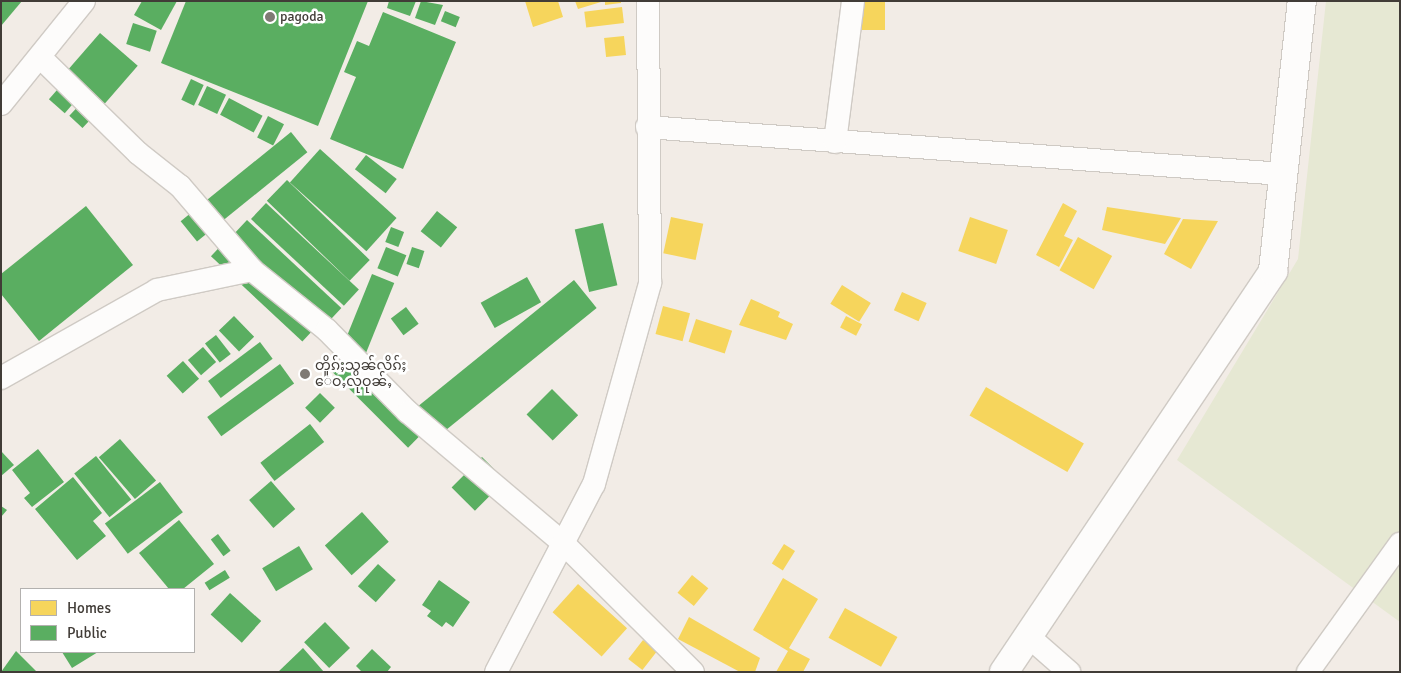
<!DOCTYPE html>
<html>
<head>
<meta charset="utf-8">
<style>
	body { margin:0 }
	#map { position:relative; width:1401px; height:673px; overflow:hidden; background:#f2ece6; font-family:Signika,"Noto Sans Myanmar",sans-serif }
	div>[style] { position:absolute }
	.green>* { inset:0; background:#e6e8d3 }
	.homes>* { inset:0; background:#f6d55c; transform-origin:0 0 }
	.public>* { inset:0; background:#5aae61; transform-origin:0 0 }
	.roads { filter:drop-shadow(1px 0 #cfcac4) drop-shadow(-1px 0 #cfcac4) drop-shadow(0 1px #cfcac4) drop-shadow(0 -1px #cfcac4) }
	.minor>* { height:22px; margin:-11px; padding:0 11px; transform-origin:11px; border-radius:11px; background:#fdfcfb }
	.major>* { height:28px; margin:-14px; padding:0 14px; transform-origin:14px; border-radius:14px; background:#fdfcfb }
	.dots>* { width:14px; height:14px; translate:-50% -50%; box-sizing:border-box; border:2px solid #fff; border-radius:50% }
	span { translate:-50% -50%; white-space:nowrap; text-align:center; line-height:1.15; -webkit-text-stroke:5px #fff; paint-order:stroke }
	.poi-label { font-size:14px; color:#413c37 }
	.left { translate:0 -50%; text-align:left }
	.frame { position:absolute; inset:0; border:2px solid #413c37; pointer-events:none }
	.legend { position:absolute; left:20px; top:588px; width:175px; height:65px; box-sizing:border-box; background:#fff; border:1px solid #b3b1af; margin:0; padding:6px 9px; list-style:none; font-size:15px; color:#413c37 }
	.legend li { display:flex; align-items:center; gap:10px; height:25px }
	.legend b { width:25px; border:1px solid #b3b1af }
</style>
</head>
<body>
<div id="map">
	<div class="green">
		<div style="clip-path:polygon(1326px 1px,1400px 1px,1400px 622px,1177px 460px,1298px 259px)"></div>
	</div>
	<div class="homes">
		<div style="clip-path:polygon(525px 1px,558px 1px,563px 17px,533px 27px)"></div>
		<div style="clip-path:polygon(575px 1px,600px 1px,601px 2px,578px 9px)"></div>
		<div style="clip-path:polygon(605px 1px,621px 1px,621px 3px,605px 5px)"></div>
		<div style="left:862px;top:1px;width:23px;height:29px"></div>
		<div style="left:622px;top:7px;width:16px;height:38px;rotate:83deg"></div>
		<div style="left:624px;top:36px;width:19px;height:20px;rotate:84deg"></div>
		<div style="clip-path:polygon(1063px 203px,1077px 211px,1064px 236px,1073px 240px,1059px 267px,1036px 255px)"></div>
		<div style="clip-path:polygon(1107px 207px,1181px 218px,1165px 244px,1102px 230px)"></div>
		<div style="left:671px;top:217px;width:33px;height:37px;rotate:12deg"></div>
		<div style="left:970px;top:217px;width:40px;height:36px;rotate:19deg"></div>
		<div style="clip-path:polygon(1183px 219px,1218px 221px,1191px 269px,1164px 254px)"></div>
		<div style="left:1078px;top:237px;width:39px;height:38px;rotate:29deg"></div>
		<div style="left:842px;top:285px;width:34px;height:22px;rotate:32deg"></div>
		<div style="left:902px;top:292px;width:27px;height:20px;rotate:24deg"></div>
		<div style="clip-path:polygon(751px 299px,780px 312px,778px 317px,793px 324px,786px 340px,739px 325px)"></div>
		<div style="left:663px;top:306px;width:28px;height:29px;rotate:15deg"></div>
		<div style="left:846px;top:316px;width:18px;height:13px;rotate:27deg"></div>
		<div style="left:696px;top:319px;width:38px;height:24px;rotate:18deg"></div>
		<div style="left:986px;top:387px;width:113px;height:33px;rotate:30deg"></div>
		<div style="left:784px;top:544px;width:13px;height:23px;rotate:32deg"></div>
		<div style="left:692px;top:575px;width:21px;height:23px;rotate:39deg"></div>
		<div style="clip-path:polygon(783px 578px,818px 599px,789px 648px,810px 659px,803px 672px,776px 672px,788px 651px,753px 630px)"></div>
		<div style="left:578px;top:584px;width:66px;height:38px;rotate:42deg"></div>
		<div style="left:845px;top:608px;width:60px;height:34px;rotate:29deg"></div>
		<div style="clip-path:polygon(689px 617px,760px 658px,755px 672px,740px 672px,678px 639px)"></div>
		<div style="left:643px;top:640px;width:18px;height:24px;rotate:38deg"></div>
	</div>
	<div class="public">
		<div style="clip-path:polygon(1px 1px,22px 1px,1px 26px)"></div>
		<div style="clip-path:polygon(142px 1px,177px 1px,161px 30px,134px 15px)"></div>
		<div style="clip-path:polygon(186px 1px,368px 1px,318px 126px,161px 63px)"></div>
		<div style="clip-path:polygon(389px 1px,416px 1px,410px 16px,387px 8px)"></div>
		<div style="clip-path:polygon(421px 1px,443px 5px,435px 25px,415px 18px)"></div>
		<div style="left:445px;top:11px;width:16px;height:11px;rotate:22deg"></div>
		<div style="clip-path:polygon(383px 12px,456px 42px,403px 169px,330px 139px,356px 77px,344px 72px,357px 41px,369px 46px)"></div>
		<div style="left:133px;top:23px;width:25px;height:22px;rotate:18deg"></div>
		<div style="left:100px;top:33px;width:50px;height:58px;rotate:41deg"></div>
		<div style="left:191px;top:79px;width:14px;height:23px;rotate:25deg"></div>
		<div style="left:64px;top:82px;width:21px;height:23px;rotate:41deg"></div>
		<div style="left:207px;top:86px;width:21px;height:21px;rotate:25deg"></div>
		<div style="left:229px;top:98px;width:38px;height:19px;rotate:28deg"></div>
		<div style="left:85px;top:99px;width:18px;height:23px;rotate:43deg"></div>
		<div style="left:268px;top:116px;width:18px;height:24px;rotate:27deg"></div>
		<div style="left:291px;top:132px;width:26px;height:142px;rotate:51deg"></div>
		<div style="left:320px;top:149px;width:103px;height:45px;rotate:42deg"></div>
		<div style="left:366px;top:155px;width:39px;height:18px;rotate:38deg"></div>
		<div style="left:287px;top:180px;width:115px;height:29px;rotate:44deg"></div>
		<div style="left:266px;top:203px;width:127px;height:22px;rotate:43deg"></div>
		<div style="clip-path:polygon(86px 206px,133px 265px,39px 341px,1px 294px,1px 274px)"></div>
		<div style="left:437px;top:211px;width:26px;height:26px;rotate:39deg"></div>
		<div style="left:247px;top:220px;width:129px;height:25px;rotate:43deg"></div>
		<div style="left:603px;top:223px;width:64px;height:29px;rotate:77deg"></div>
		<div style="left:391px;top:227px;width:14px;height:16px;rotate:21deg"></div>
		<div style="left:228px;top:238px;width:125px;height:25px;rotate:43deg"></div>
		<div style="left:386px;top:247px;width:22px;height:23px;rotate:22deg"></div>
		<div style="left:412px;top:247px;width:13px;height:18px;rotate:18deg"></div>
		<div style="left:372px;top:274px;width:24px;height:76px;rotate:22deg"></div>
		<div style="left:527px;top:277px;width:29px;height:53px;rotate:61deg"></div>
		<div style="left:574px;top:280px;width:36px;height:215px;rotate:51deg"></div>
		<div style="left:406px;top:307px;width:21px;height:19px;rotate:53deg"></div>
		<div style="left:234px;top:316px;width:29px;height:21px;rotate:46deg"></div>
		<div style="left:216px;top:335px;width:24px;height:14px;rotate:52deg"></div>
		<div style="left:260px;top:342px;width:21px;height:65px;rotate:53deg"></div>
		<div style="left:203px;top:347px;width:20px;height:20px;rotate:49deg"></div>
		<div style="left:343px;top:360px;width:108px;height:16px;rotate:45deg"></div>
		<div style="left:183px;top:361px;width:24px;height:22px;rotate:48deg"></div>
		<div style="left:280px;top:364px;width:24px;height:90px;rotate:54deg"></div>
		<div style="left:552px;top:389px;width:37px;height:36px;rotate:45deg"></div>
		<div style="left:320px;top:393px;width:21px;height:21px;rotate:45deg"></div>
		<div style="left:310px;top:424px;width:23px;height:63px;rotate:52deg"></div>
		<div style="left:120px;top:439px;width:55px;height:28px;rotate:49deg"></div>
		<div style="clip-path:polygon(38px 449px,64px 482px,32px 507px,24px 498px,30px 493px,12px 470px)"></div>
		<div style="clip-path:polygon(1px 451px,14px 465px,1px 476px)"></div>
		<div style="left:96px;top:456px;width:56px;height:28px;rotate:51deg"></div>
		<div style="left:482px;top:457px;width:33px;height:43px;rotate:45deg"></div>
		<div style="clip-path:polygon(73px 477px,102px 513px,93px 521px,106px 536px,77px 560px,35px 509px)"></div>
		<div style="left:271px;top:481px;width:37px;height:29px;rotate:49deg"></div>
		<div style="left:160px;top:482px;width:38px;height:69px;rotate:53deg"></div>
		<div style="clip-path:polygon(1px 506px,7px 510px,1px 517px)"></div>
		<div style="left:362px;top:512px;width:40px;height:50px;rotate:48deg"></div>
		<div style="clip-path:polygon(179px 520px,214px 564px,183px 589px,169px 589px,139px 553px)"></div>
		<div style="left:218px;top:534px;width:21px;height:9px;rotate:53deg"></div>
		<div style="left:299px;top:546px;width:27px;height:43px;rotate:59deg"></div>
		<div style="left:378px;top:564px;width:24px;height:30px;rotate:42deg"></div>
		<div style="left:225px;top:570px;width:9px;height:24px;rotate:58deg"></div>
		<div style="clip-path:polygon(439px 580px,470px 602px,453px 627px,446px 622px,442px 627px,427px 616px,431px 611px,422px 605px)"></div>
		<div style="left:230px;top:593px;width:42px;height:29px;rotate:42deg"></div>
		<div style="left:325px;top:622px;width:36px;height:29px;rotate:46deg"></div>
		<div style="clip-path:polygon(303px 648px,324px 672px,278px 672px)"></div>
		<div style="clip-path:polygon(372px 649px,391px 667px,387px 672px,362px 672px,356px 666px)"></div>
		<div style="clip-path:polygon(16px 651px,37px 672px,1px 672px)"></div>
		<div style="clip-path:polygon(62px 652px,98px 652px,72px 668px)"></div>
	</div>
	<div class="roads">
		<div class="minor">
			<div style="left:41px;top:58px;width:136px;rotate:44.4deg"></div>
			<div style="left:138px;top:153px;width:53px;rotate:38.2deg"></div>
			<div style="left:180px;top:186px;width:111px;rotate:49.4deg"></div>
			<div style="left:252px;top:270px;width:96px;rotate:38.7deg"></div>
			<div style="left:327px;top:330px;width:115px;rotate:45.4deg"></div>
			<div style="left:408px;top:412px;width:203px;rotate:40.2deg"></div>
			<div style="left:563px;top:543px;width:183px;rotate:44.8deg"></div>
			<div style="left:1px;top:104px;width:132px;rotate:-51.1deg"></div>
			<div style="left:647px;top:127px;width:637px;rotate:4.23deg"></div>
			<div style="left:835px;top:142px;width:142px;rotate:-82.7deg"></div>
			<div style="left:1px;top:378px;width:179px;rotate:-29.4deg"></div>
			<div style="left:157px;top:290px;width:97px;rotate:-11.9deg"></div>
			<div style="left:1028px;top:636px;width:55px;rotate:41.3deg"></div>
			<div style="left:496px;top:672px;width:212px;rotate:-62.5deg"></div>
			<div style="left:594px;top:484px;width:209px;rotate:-74.4deg"></div>
			<div style="left:650px;top:283px;width:282px;rotate:-90.4deg"></div>
			<div style="left:1308px;top:672px;width:158px;rotate:-54.3deg"></div>
		</div>
		<div class="major">
			<div style="left:1004px;top:672px;width:483px;rotate:-56.1deg"></div>
			<div style="left:1273px;top:271px;width:272px;rotate:-83.9deg"></div>
		</div>
	</div>
	<div class="dots">
		<div style="left:270px;top:17px;background:#7f7a74"></div>
		<div style="left:305px;top:374px;background:#7f7a74"></div>
	</div>
	<div class="poi-label">
		<span class="left" style="left:280px;top:17px">pagoda</span>
		<span class="left" style="left:315px;top:374px">တိူၵ်ႈသွၼ်လိၵ်ႈ<br>ေဝႇလုဝုၼ်ႇ</span>
	</div>
	<div class="frame"></div>
	<ul class="legend">
	<li><b style="height:14px;background:#f6d55c"></b>Homes</li>
	<li><b style="height:14px;background:#5aae61"></b>Public</li>
	</ul>
</div>
</body>
</html>
